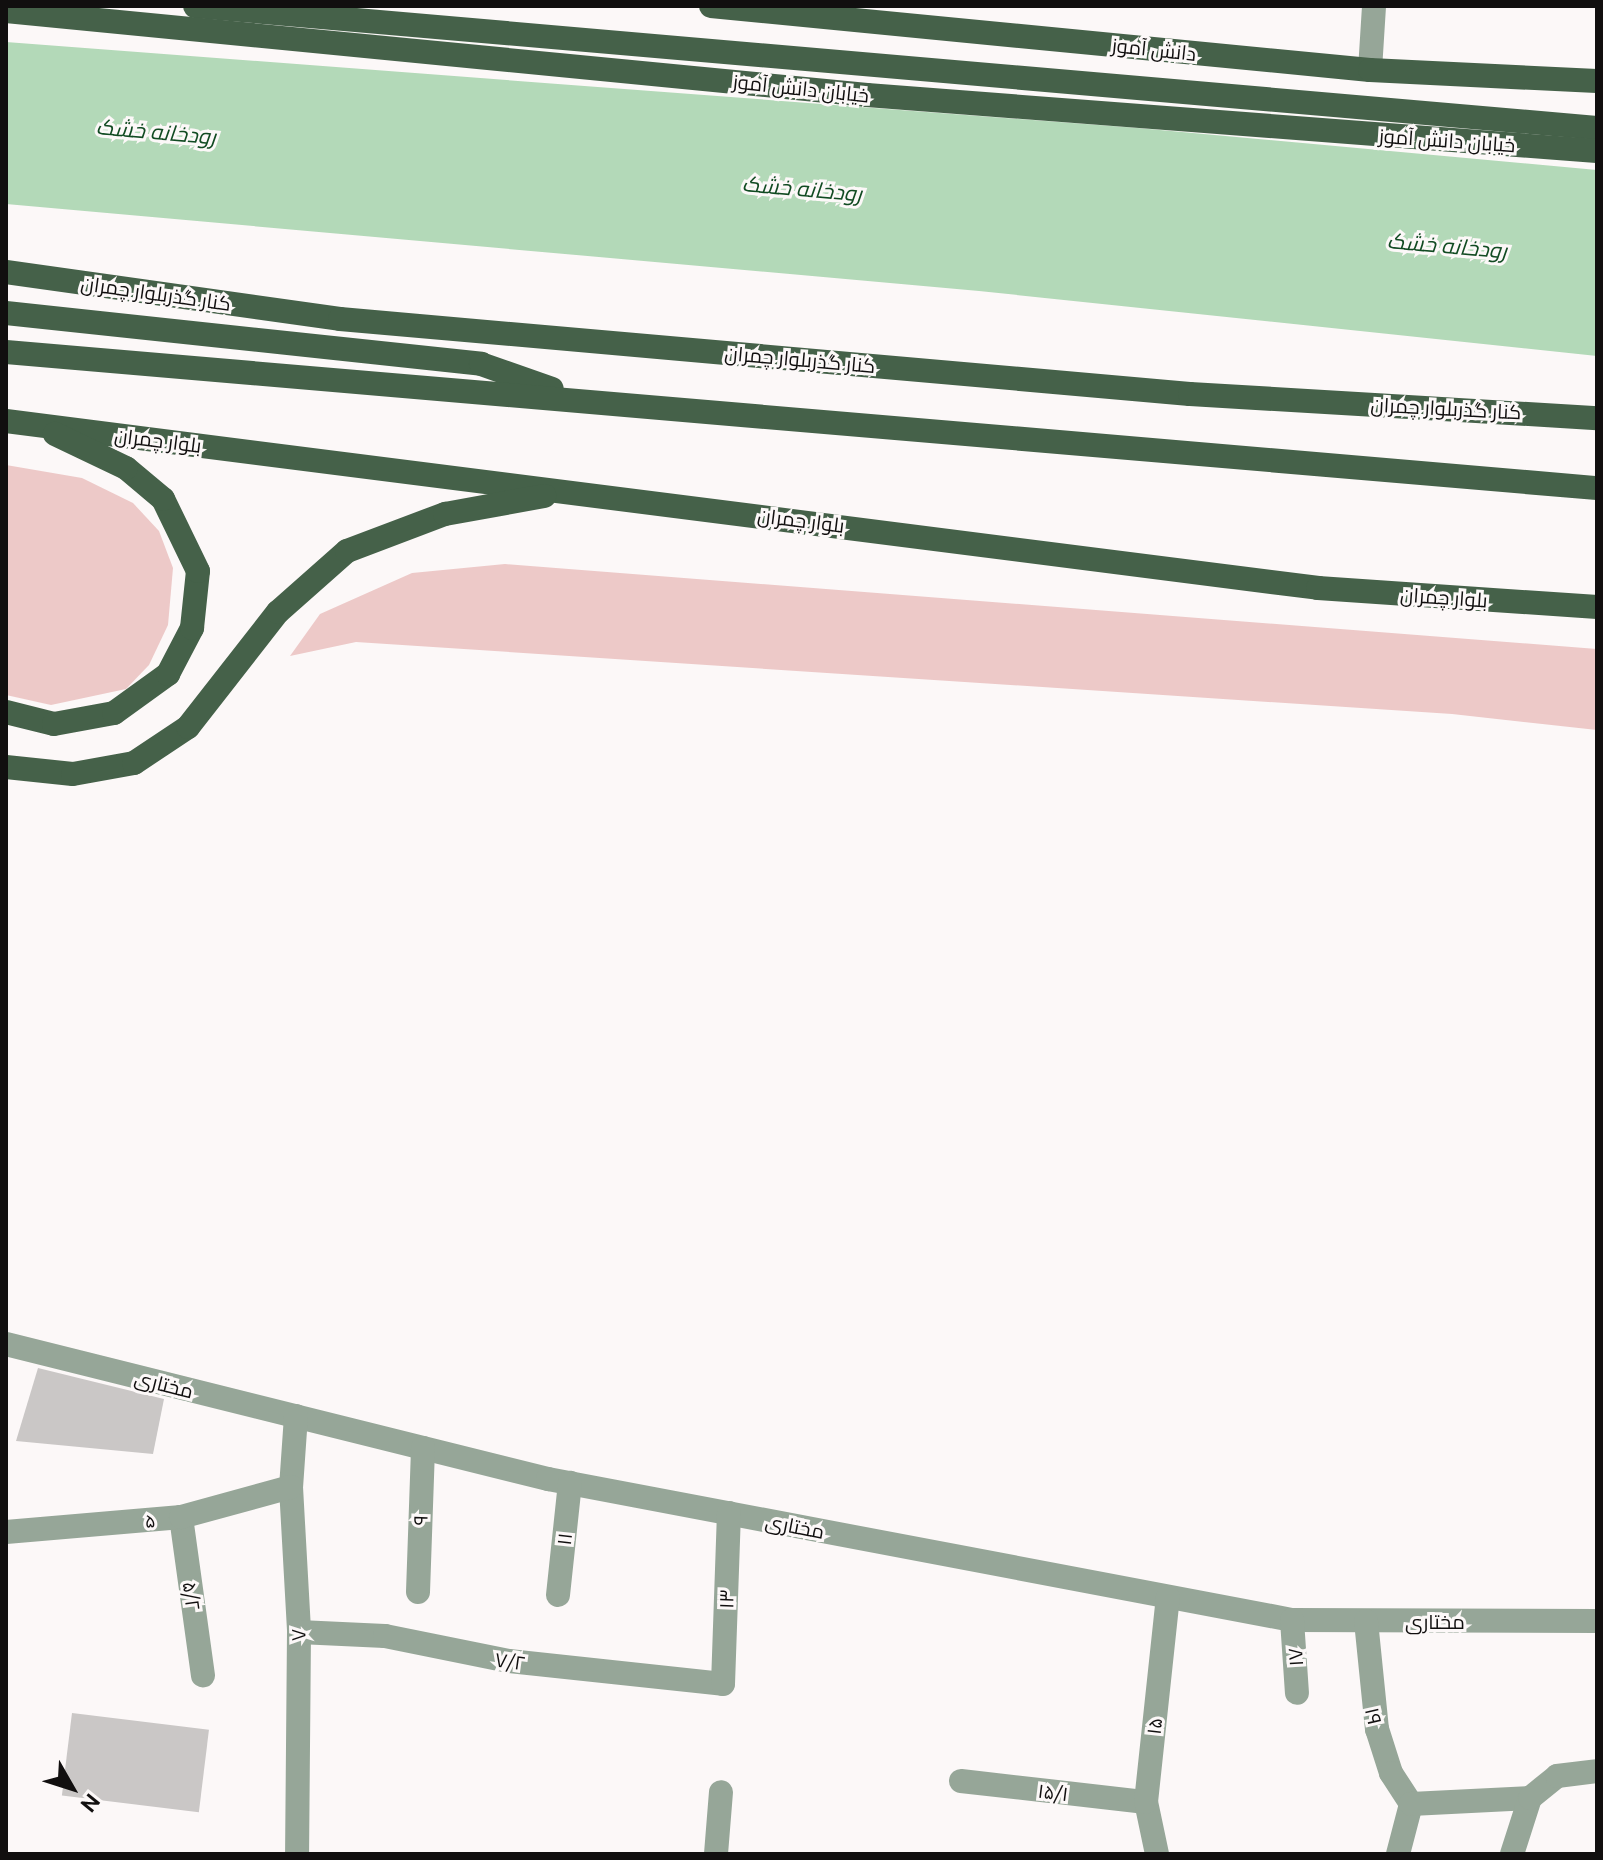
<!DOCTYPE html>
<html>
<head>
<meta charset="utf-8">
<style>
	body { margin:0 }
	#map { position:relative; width:1603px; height:1860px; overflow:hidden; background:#fcf8f8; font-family:Ubuntu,Cairo,sans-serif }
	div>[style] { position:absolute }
	.green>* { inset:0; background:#edc9c8 }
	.water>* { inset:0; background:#b3d9b8 }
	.building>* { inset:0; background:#cac7c6; transform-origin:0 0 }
	.minor>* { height:24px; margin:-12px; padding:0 12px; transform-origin:12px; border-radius:12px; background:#96a698 }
	.major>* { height:24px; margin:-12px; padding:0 12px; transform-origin:12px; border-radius:12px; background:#456149 }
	span { translate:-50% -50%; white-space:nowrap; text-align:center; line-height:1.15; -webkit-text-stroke:6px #fcf8f8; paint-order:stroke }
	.street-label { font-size:20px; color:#110f0f }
	.water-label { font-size:22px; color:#114b22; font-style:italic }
	.frame { position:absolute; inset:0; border:8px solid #110f0f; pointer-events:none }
	.north { position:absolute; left:32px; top:1748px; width:80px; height:80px; -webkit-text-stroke:6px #fcf8f8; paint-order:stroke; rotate:129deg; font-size:22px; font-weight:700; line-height:32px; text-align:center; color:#110f0f }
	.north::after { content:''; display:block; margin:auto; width:28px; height:36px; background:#110f0f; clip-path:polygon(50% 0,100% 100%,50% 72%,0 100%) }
</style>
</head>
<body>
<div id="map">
	<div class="green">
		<div style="clip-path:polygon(6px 465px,82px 478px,133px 503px,159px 531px,173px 568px,168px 625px,149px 665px,126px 689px,51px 705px,6px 695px)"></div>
		<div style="clip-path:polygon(505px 564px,1597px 649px,1597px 730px,1452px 714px,356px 642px,290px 656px,320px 614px,412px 573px)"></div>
	</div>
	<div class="water">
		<div style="clip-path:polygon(6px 42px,1138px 128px,1597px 170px,1597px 356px,979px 291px,6px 204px)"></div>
	</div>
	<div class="building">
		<div style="clip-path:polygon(38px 1368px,164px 1399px,153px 1454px,16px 1441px)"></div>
		<div style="left:72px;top:1713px;width:138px;height:83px;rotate:7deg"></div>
	</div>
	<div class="minor">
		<div style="left:1370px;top:70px;width:64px;rotate:-86.4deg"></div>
		<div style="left:6px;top:1344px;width:559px;rotate:13.99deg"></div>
		<div style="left:548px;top:1479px;width:757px;rotate:10.73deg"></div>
		<div style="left:1292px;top:1620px;width:305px;rotate:0.2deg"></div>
		<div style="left:296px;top:1416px;width:71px;rotate:94deg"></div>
		<div style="left:291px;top:1487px;width:145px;rotate:86.8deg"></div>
		<div style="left:299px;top:1632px;width:222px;rotate:90.5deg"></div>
		<div style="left:181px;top:1517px;width:160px;rotate:82.1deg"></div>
		<div style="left:6px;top:1532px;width:176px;rotate:-4.9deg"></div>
		<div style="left:181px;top:1517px;width:114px;rotate:-15.3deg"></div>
		<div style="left:418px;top:1592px;width:144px;rotate:-88deg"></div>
		<div style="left:558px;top:1595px;width:113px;rotate:-83.9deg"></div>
		<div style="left:1292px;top:1620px;width:73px;rotate:86.1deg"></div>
		<div style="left:1366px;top:1621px;width:109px;rotate:84.2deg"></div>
		<div style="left:1377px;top:1729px;width:46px;rotate:72.3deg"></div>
		<div style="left:1391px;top:1773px;width:37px;rotate:57deg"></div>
		<div style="left:299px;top:1632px;width:86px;rotate:2.7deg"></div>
		<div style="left:385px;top:1636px;width:126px;rotate:11.4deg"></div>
		<div style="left:509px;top:1661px;width:215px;rotate:6.1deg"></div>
		<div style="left:723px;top:1684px;width:171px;rotate:-88deg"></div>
		<div style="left:961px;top:1781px;width:186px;rotate:6.5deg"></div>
		<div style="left:716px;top:1854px;width:62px;rotate:-85.4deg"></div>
		<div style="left:1157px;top:1854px;width:53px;rotate:-101.9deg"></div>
		<div style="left:1146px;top:1802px;width:206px;rotate:-83.9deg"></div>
		<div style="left:1398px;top:1854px;width:52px;rotate:-75.4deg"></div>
		<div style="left:1411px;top:1804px;width:119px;rotate:-2.9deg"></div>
		<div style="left:1512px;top:1854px;width:59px;rotate:-72.2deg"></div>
		<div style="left:1530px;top:1798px;width:35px;rotate:-39deg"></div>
		<div style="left:1557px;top:1776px;width:40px;rotate:-7.1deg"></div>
	</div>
	<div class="major">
		<div style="left:195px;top:6px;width:1407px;rotate:4.97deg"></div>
		<div style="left:711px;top:6px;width:662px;rotate:5.55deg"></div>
		<div style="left:1370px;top:70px;width:227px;rotate:2.8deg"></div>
		<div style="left:6px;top:11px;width:865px;rotate:5.57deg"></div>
		<div style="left:867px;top:95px;width:732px;rotate:4.39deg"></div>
		<div style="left:6px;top:272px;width:337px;rotate:8deg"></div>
		<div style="left:340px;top:319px;width:853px;rotate:5.04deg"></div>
		<div style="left:1190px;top:394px;width:408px;rotate:3.4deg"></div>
		<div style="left:6px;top:313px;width:478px;rotate:6.1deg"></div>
		<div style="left:481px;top:364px;width:75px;rotate:19.4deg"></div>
		<div style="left:6px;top:352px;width:1597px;rotate:4.89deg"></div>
		<div style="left:6px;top:421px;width:1323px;rotate:7.25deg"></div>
		<div style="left:1318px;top:588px;width:280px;rotate:3.9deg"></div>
		<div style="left:6px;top:712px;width:49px;rotate:14deg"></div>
		<div style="left:54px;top:724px;width:61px;rotate:-10.4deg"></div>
		<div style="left:114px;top:713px;width:67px;rotate:-35.8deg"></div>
		<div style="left:168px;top:674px;width:52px;rotate:-62.4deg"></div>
		<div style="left:192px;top:628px;width:57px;rotate:-84deg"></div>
		<div style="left:198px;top:571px;width:80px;rotate:-115.9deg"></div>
		<div style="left:163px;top:499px;width:48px;rotate:-140deg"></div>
		<div style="left:126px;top:468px;width:79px;rotate:-154.4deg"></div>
		<div style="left:6px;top:767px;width:67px;rotate:6deg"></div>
		<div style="left:73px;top:774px;width:62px;rotate:-10.2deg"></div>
		<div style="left:134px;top:763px;width:65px;rotate:-33.7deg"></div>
		<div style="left:188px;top:727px;width:146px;rotate:-52deg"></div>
		<div style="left:278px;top:612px;width:92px;rotate:-41.5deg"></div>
		<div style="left:347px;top:551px;width:105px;rotate:-20.7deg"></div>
		<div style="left:445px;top:514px;width:101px;rotate:-10.3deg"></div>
	</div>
	<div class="street-label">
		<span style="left:1154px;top:49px;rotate:6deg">دانش آموز</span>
		<span style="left:801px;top:88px;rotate:6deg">خیابان دانش آموز</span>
		<span style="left:1447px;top:140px;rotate:4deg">خیابان دانش آموز</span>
		<span style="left:156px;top:293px;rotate:8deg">کنار گذربلوار چمران</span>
		<span style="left:800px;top:359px;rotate:5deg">کنار گذربلوار چمران</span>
		<span style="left:1446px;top:408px;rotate:3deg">کنار گذربلوار چمران</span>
		<span style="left:158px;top:440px;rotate:7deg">بلوار چمران</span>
		<span style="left:801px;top:520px;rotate:7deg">بلوار چمران</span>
		<span style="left:1444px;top:597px;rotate:4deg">بلوار چمران</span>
		<span style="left:164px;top:1384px;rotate:14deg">مختاری</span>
		<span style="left:150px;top:1520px;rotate:-5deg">۵</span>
		<span style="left:420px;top:1520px;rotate:-88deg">۹</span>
		<span style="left:795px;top:1526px;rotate:11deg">مختاری</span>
		<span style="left:564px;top:1539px;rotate:-84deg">۱۱</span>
		<span style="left:192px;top:1596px;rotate:82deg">۵/۲</span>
		<span style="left:726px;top:1599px;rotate:-88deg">۱۳</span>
		<span style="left:1435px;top:1621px">مختاری</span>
		<span style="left:298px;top:1635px;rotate:-91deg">۷</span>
		<span style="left:1295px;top:1657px;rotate:-94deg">۱۷</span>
		<span style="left:510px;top:1661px;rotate:8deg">۷/۲</span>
		<span style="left:1374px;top:1716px;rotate:77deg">۱۹</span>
		<span style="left:1154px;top:1726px;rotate:-84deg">۱۵</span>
		<span style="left:1053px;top:1792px;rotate:7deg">۱۵/۱</span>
	</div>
	<div class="water-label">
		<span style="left:156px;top:131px;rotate:5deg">رودخانه خشک</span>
		<span style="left:802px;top:188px;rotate:5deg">رودخانه خشک</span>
		<span style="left:1447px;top:245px;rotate:5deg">رودخانه خشک</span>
	</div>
	<div class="frame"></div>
	<div class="north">N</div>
</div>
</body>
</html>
